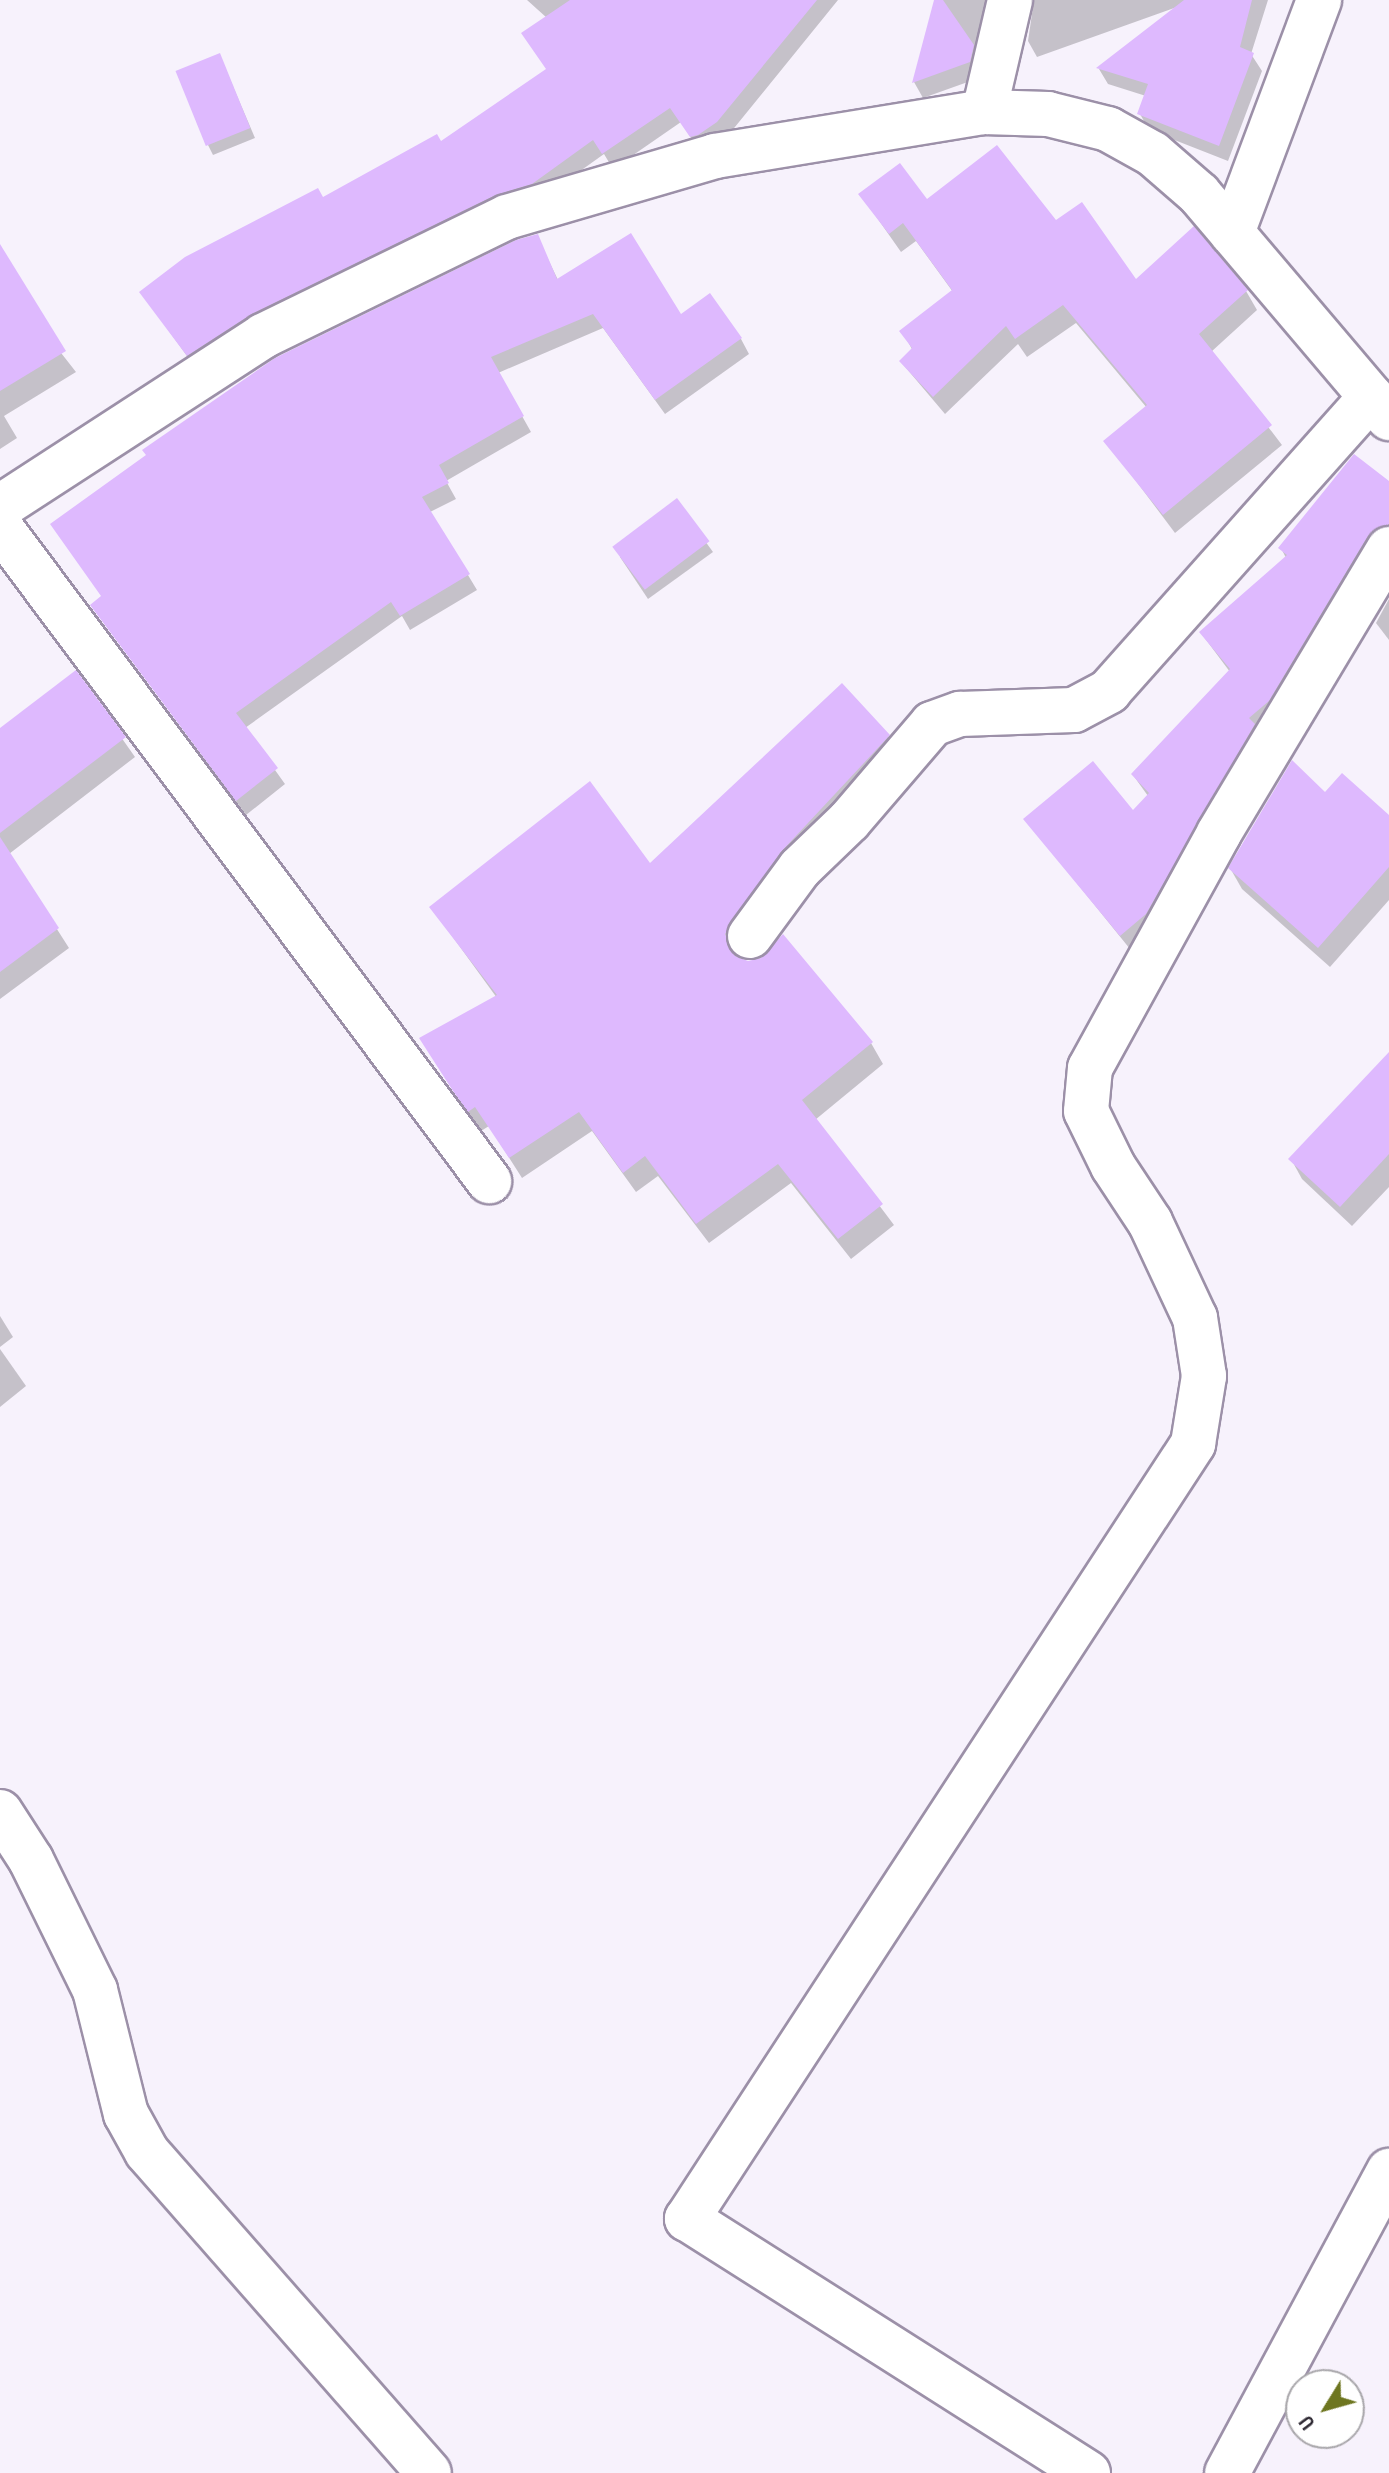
<!DOCTYPE html>
<html>
<head>
<meta charset="utf-8">
<style>
	body { margin:0 }
	#map { position:relative; width:1389px; height:2473px; overflow:hidden; background:#f7f2fc; font-family:"Sofia Sans Condensed",sans-serif }
	div>[style] { position:absolute }
	.shadow>* { inset:0; background:#0003 }
	.building>* { inset:0; background:#deb9fe; transform-origin:0 0 }
	.roads { filter:drop-shadow(2px 0 #9c90a8) drop-shadow(-2px 0 #9c90a8) drop-shadow(0 2px #9c90a8) drop-shadow(0 -2px #9c90a8) }
	.minor>* { height:44px; margin:-22px; padding:0 22px; transform-origin:22px; border-radius:22px; background:#fff }
	span { translate:-50% -50%; white-space:nowrap; text-align:center; line-height:1.15; -webkit-text-stroke:8px #fff; paint-order:stroke }
	.north { position:absolute; left:1285px; top:2369px; width:80px; height:80px; box-sizing:border-box; background:#fff; border:2px solid #a9a7ab; border-radius:50%; rotate:233deg; font-size:22px; font-weight:700; line-height:32px; text-align:center; color:#29242e }
	.north::after { content:''; display:block; margin:auto; width:28px; height:36px; background:#6e7620; clip-path:polygon(50% 0,100% 100%,50% 72%,0 100%) }
</style>
</head>
<body>
<div id="map">
	<div class="shadow">
		<div style="clip-path:polygon(527px 0,838px 0,726px 138px,700px 152px,681px 122px,613px 169px,604px 154px,541px 199px,197px 370px,141px 292px,440px 144px,547px 70px,547px 18px)"></div>
		<div style="clip-path:polygon(936px 0,1004px 0,979px 78px,923px 98px,914px 82px)"></div>
		<div style="clip-path:polygon(1034px 0,1268px 0,1251px 54px,1262px 71px,1228px 161px,1149px 130px,1140px 114px,1146px 96px,1108px 84px,1099px 69px,1177px 7px,1037px 57px,1028px 41px)"></div>
		<div style="clip-path:polygon(220px 56px,255px 138px,213px 155px,208px 145px)"></div>
		<div style="clip-path:polygon(861px 195px,1055px 223px,1135px 282px,1246px 291px,1257px 310px,1211px 352px,1282px 445px,1175px 533px,1106px 441px,1147px 408px,1076px 323px,1027px 357px,1018px 344px,945px 414px,901px 362px,913px 351px,902px 331px,953px 292px,916px 241px,901px 252px)"></div>
		<div style="clip-path:polygon(537px 236px,558px 280px,741px 339px,749px 354px,665px 414px,603px 328px,498px 373px,531px 432px,446px 481px,456px 499px,430px 512px,477px 590px,410px 630px,402px 616px,245px 728px,285px 784px,246px 815px,92px 606px)"></div>
		<div style="clip-path:polygon(0 275px,76px 372px,4px 416px,17px 438px,0 449px)"></div>
		<div style="clip-path:polygon(1389px 484px,1389px 541px,1154px 929px,1130px 949px,1026px 820px,1133px 813px,1148px 796px,1133px 775px,1230px 672px,1201px 633px,1286px 558px,1281px 548px)"></div>
		<div style="clip-path:polygon(676px 501px,713px 552px,648px 599px,620px 557px)"></div>
		<div style="clip-path:polygon(1389px 599px,1389px 640px,1376px 623px)"></div>
		<div style="clip-path:polygon(76px 673px,135px 757px,9px 854px,69px 948px,0 999px,0 730px)"></div>
		<div style="clip-path:polygon(888px 736px,900px 756px,791px 874px,736px 956px,871px 1043px,883px 1064px,815px 1120px,894px 1225px,851px 1259px,791px 1183px,709px 1243px,658px 1176px,636px 1192px,592px 1131px,522px 1178px,489px 1126px,481px 1131px,467px 1112px,434px 1059px,497px 998px,431px 907px,650px 866px)"></div>
		<div style="clip-path:polygon(1325px 795px,1389px 817px,1389px 900px,1330px 967px,1242px 889px,1230px 868px)"></div>
		<div style="clip-path:polygon(1389px 1096px,1389px 1187px,1352px 1226px,1302px 1179px,1291px 1159px)"></div>
		<div style="clip-path:polygon(0 1316px,13px 1337px,0 1347px)"></div>
		<div style="clip-path:polygon(0 1349px,26px 1386px,0 1407px)"></div>
	</div>
	<div class="building">
		<div style="clip-path:polygon(570px 0,817px 0,717px 122px,698px 135px,690px 137px,670px 108px,602px 154px,593px 140px,532px 184px,496px 195px,252px 314px,187px 356px,139px 292px,185px 257px,318px 188px,323px 197px,437px 134px,441px 141px,546px 69px,521px 33px)"></div>
		<div style="clip-path:polygon(934px 0,943px 0,974px 45px,970px 62px,912px 83px)"></div>
		<div style="clip-path:polygon(1184px 0,1252px 0,1240px 47px,1254px 53px,1219px 146px,1137px 114px,1148px 84px,1096px 68px)"></div>
		<div style="left:220px;top:53px;width:81px;height:48px;rotate:68deg"></div>
		<div style="clip-path:polygon(997px 145px,1056px 220px,1082px 202px,1136px 279px,1194px 226px,1248px 290px,1199px 334px,1272px 425px,1163px 515px,1103px 441px,1147px 405px,1063px 305px,1015px 339px,1006px 326px,933px 397px,899px 361px,912px 348px,899px 331px,952px 290px,903px 223px,889px 234px,858px 194px,900px 163px,927px 199px)"></div>
		<div style="clip-path:polygon(631px 233px,681px 314px,710px 293px,742px 338px,655px 400px,593px 314px,491px 357px,524px 416px,439px 465px,449px 483px,422px 497px,470px 574px,400px 616px,391px 602px,236px 713px,278px 768px,236px 801px,90px 605px,101px 596px,50px 524px,146px 455px,142px 450px,275px 358px,516px 240px,538px 234px,557px 279px)"></div>
		<div style="clip-path:polygon(0 244px,66px 351px,0 391px)"></div>
		<div style="clip-path:polygon(1354px 454px,1389px 481px,1389px 524px,1368px 536px,1269px 701px,1249px 718px,1255px 724px,1146px 914px,1120px 936px,1023px 819px,1093px 761px,1133px 810px,1149px 793px,1131px 774px,1230px 669px,1199px 632px,1287px 555px,1278px 548px)"></div>
		<div style="left:677px;top:498px;width:54px;height:81px;rotate:53deg"></div>
		<div style="clip-path:polygon(76px 670px,126px 737px,0 833px,0 728px)"></div>
		<div style="clip-path:polygon(842px 683px,890px 735px,780px 853px,725px 934px,735px 956px,748px 961px,761px 958px,783px 934px,873px 1042px,802px 1100px,883px 1204px,838px 1239px,778px 1164px,696px 1224px,645px 1156px,623px 1173px,579px 1112px,509px 1158px,475px 1107px,468px 1112px,453px 1091px,419px 1038px,497px 995px,429px 907px,590px 781px,650px 863px)"></div>
		<div style="clip-path:polygon(1292px 760px,1325px 792px,1342px 773px,1389px 815px,1389px 867px,1318px 948px,1228px 868px)"></div>
		<div style="clip-path:polygon(0 837px,59px 928px,0 972px)"></div>
		<div style="clip-path:polygon(1389px 1052px,1389px 1154px,1340px 1207px,1288px 1159px)"></div>
	</div>
	<div class="roads">
		<div class="minor">
			<div style="left:984px;top:112px;width:115px;rotate:-76.9deg"></div>
			<div style="left:1232px;top:233px;width:249px;rotate:-69.5deg"></div>
			<div style="left:0;top:507px;width:314px;rotate:-33deg"></div>
			<div style="left:263px;top:336px;width:271px;rotate:-26deg"></div>
			<div style="left:507px;top:217px;width:217px;rotate:-16.3deg"></div>
			<div style="left:715px;top:156px;width:273px;rotate:-9.3deg"></div>
			<div style="left:984px;top:112px;width:64px;rotate:1.8deg"></div>
			<div style="left:1048px;top:114px;width:62px;rotate:14deg"></div>
			<div style="left:1108px;top:129px;width:51px;rotate:29.1deg"></div>
			<div style="left:1153px;top:154px;width:61px;rotate:41deg"></div>
			<div style="left:1199px;top:194px;width:294px;rotate:49.7deg"></div>
			<div style="left:0;top:527px;width:817px;rotate:53.21deg"></div>
			<div style="left:750px;top:936px;width:84px;rotate:-53.7deg"></div>
			<div style="left:800px;top:868px;width:68px;rotate:-43.8deg"></div>
			<div style="left:849px;top:821px;width:128px;rotate:-49.4deg"></div>
			<div style="left:932px;top:724px;width:30px;rotate:-20deg"></div>
			<div style="left:960px;top:714px;width:114px;rotate:-2deg"></div>
			<div style="left:1074px;top:710px;width:40px;rotate:-28deg"></div>
			<div style="left:1109px;top:691px;width:394px;rotate:-48.3deg"></div>
			<div style="left:0;top:1812px;width:57px;rotate:57.1deg"></div>
			<div style="left:31px;top:1860px;width:145px;rotate:63.8deg"></div>
			<div style="left:95px;top:1990px;width:128px;rotate:76deg"></div>
			<div style="left:126px;top:2114px;width:43px;rotate:61.1deg"></div>
			<div style="left:147px;top:2152px;width:427px;rotate:48.7deg"></div>
			<div style="left:1088px;top:2473px;width:475px;rotate:-147.6deg"></div>
			<div style="left:687px;top:2219px;width:926px;rotate:-56.86deg"></div>
			<div style="left:1193px;top:1444px;width:69px;rotate:-80.8deg"></div>
			<div style="left:1204px;top:1376px;width:59px;rotate:-98.8deg"></div>
			<div style="left:1195px;top:1318px;width:106px;rotate:-115.1deg"></div>
			<div style="left:1150px;top:1222px;width:67px;rotate:-123.5deg"></div>
			<div style="left:1113px;top:1166px;width:61px;rotate:-116.1deg"></div>
			<div style="left:1086px;top:1111px;width:43px;rotate:-84.7deg"></div>
			<div style="left:1090px;top:1068px;width:268px;rotate:-61.2deg"></div>
			<div style="left:1219px;top:833px;width:331px;rotate:-59.1deg"></div>
			<div style="left:1227px;top:2473px;width:343px;rotate:-61.8deg"></div>
		</div>
	</div>
	<div class="north">U</div>
</div>
</body>
</html>
